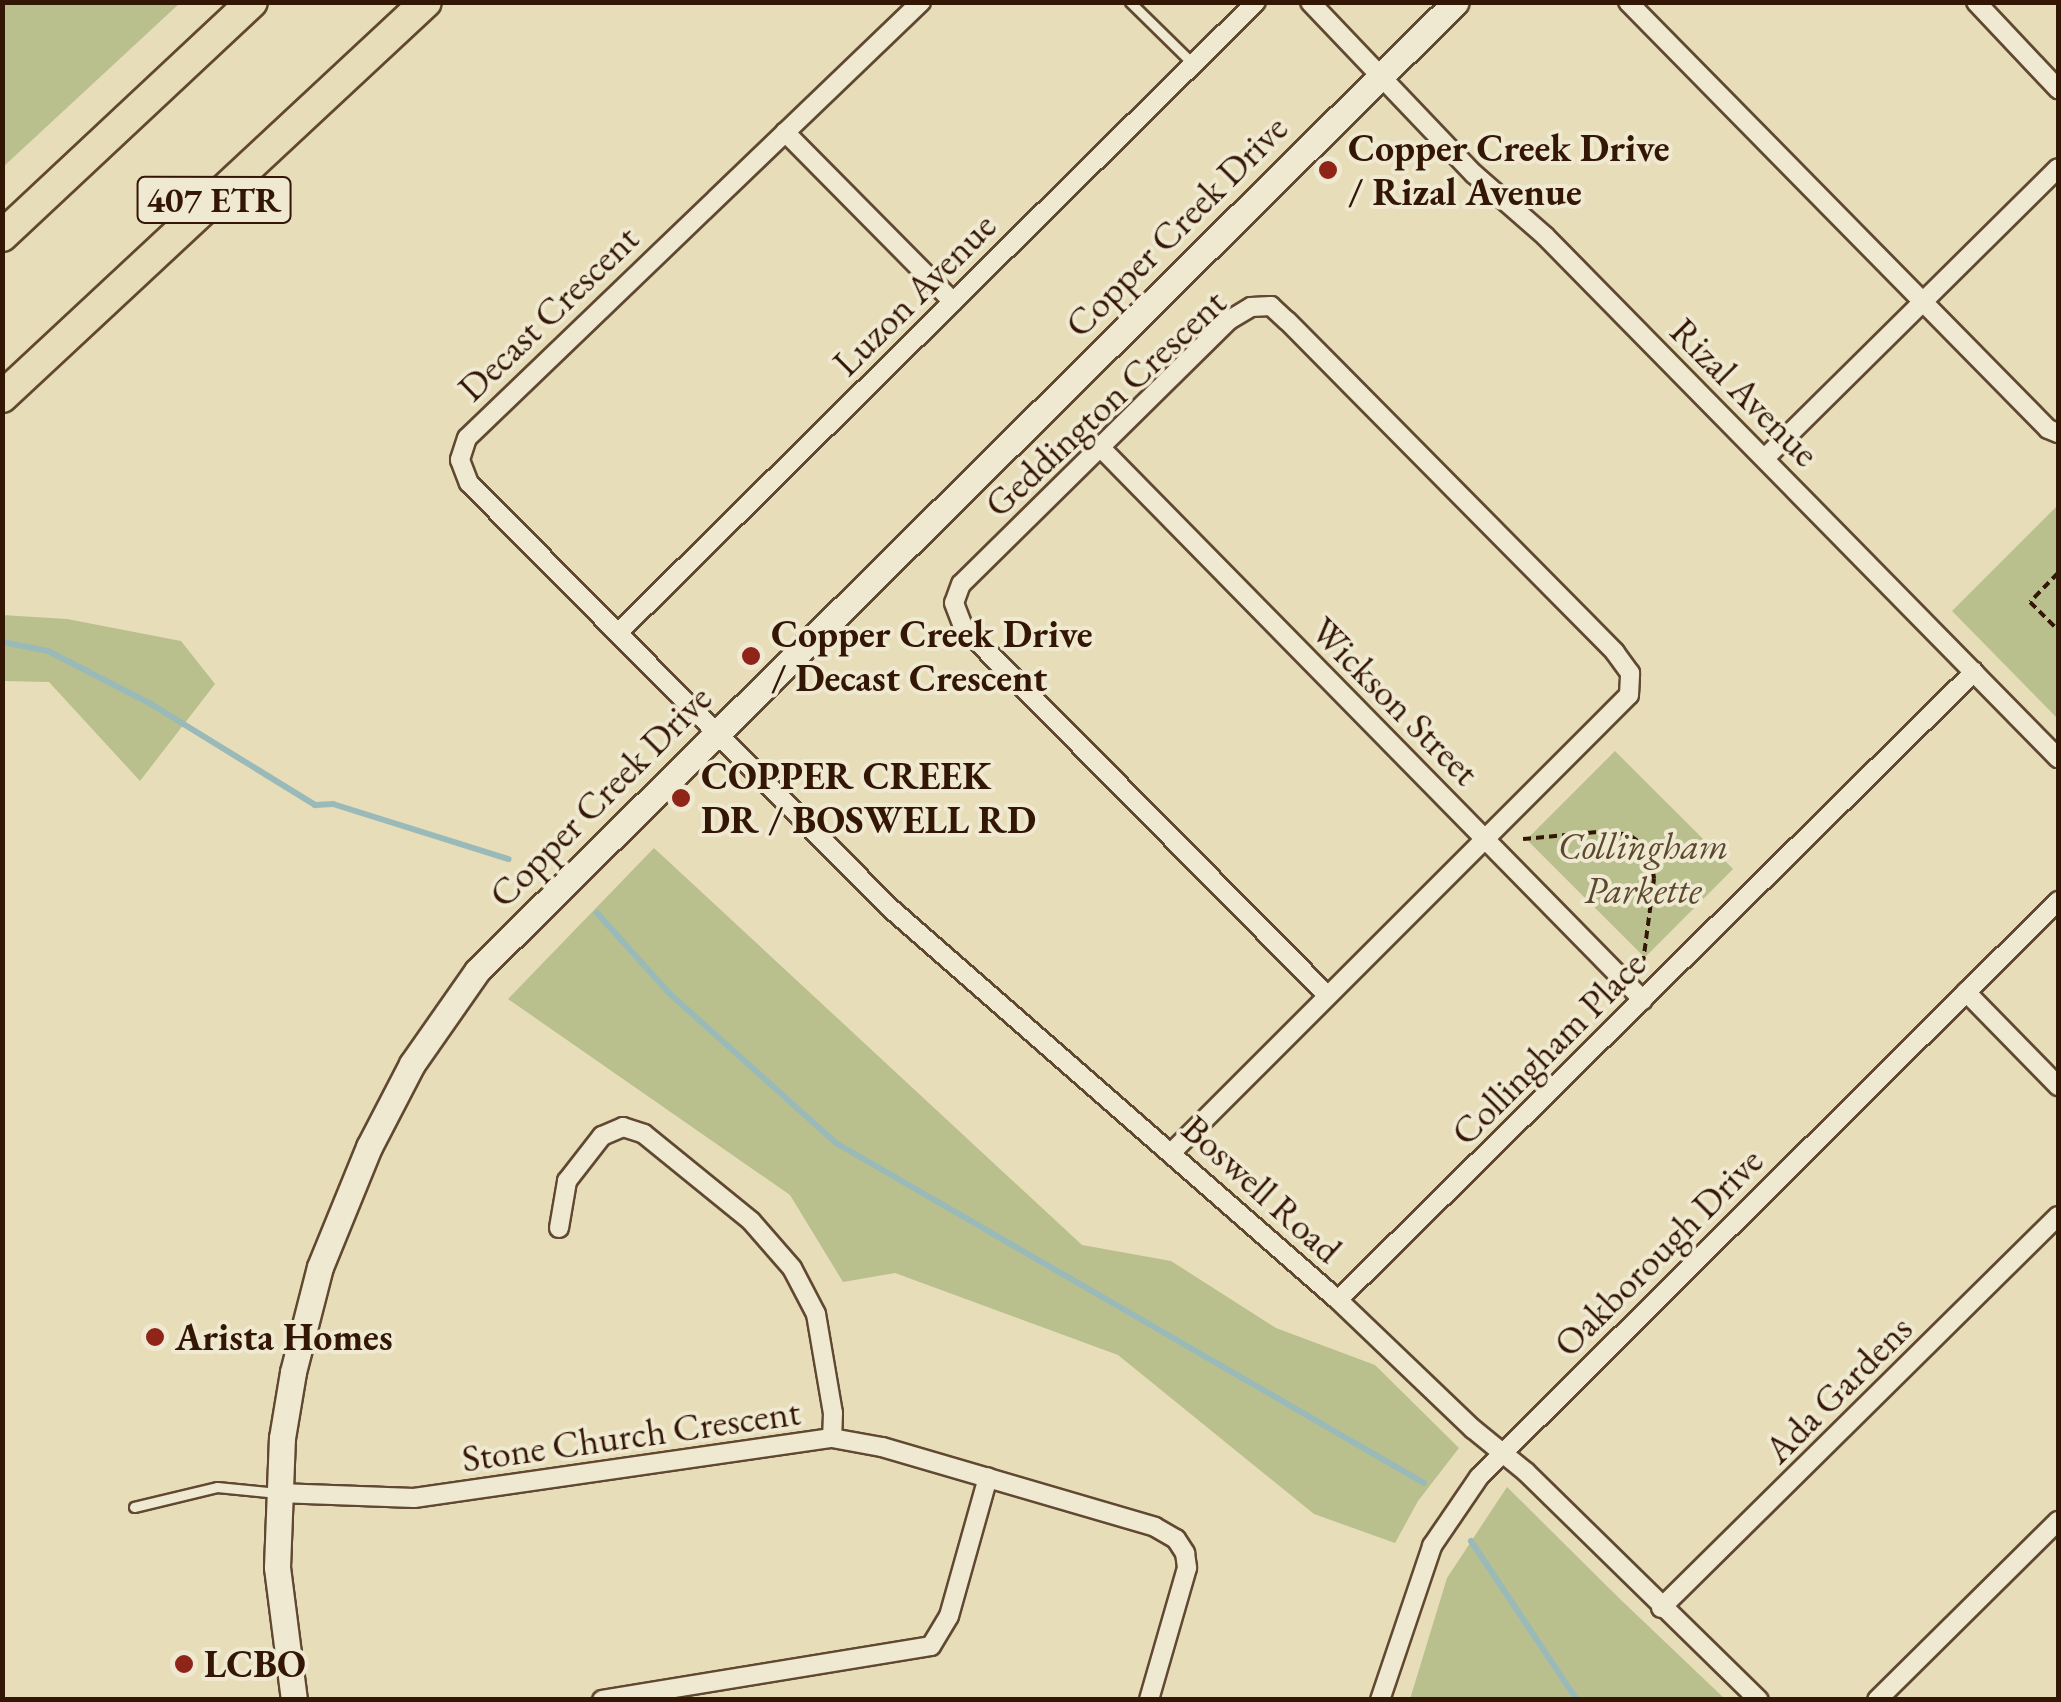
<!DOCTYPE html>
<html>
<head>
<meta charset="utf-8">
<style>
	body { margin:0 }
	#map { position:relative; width:2061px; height:1702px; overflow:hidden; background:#e7ddb9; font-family:"EB Garamond",serif }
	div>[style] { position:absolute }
	.green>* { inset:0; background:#b9c08d; transform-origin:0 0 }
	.stream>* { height:6px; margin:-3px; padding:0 3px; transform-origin:3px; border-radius:3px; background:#9abab9 }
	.path>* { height:4px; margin-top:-2px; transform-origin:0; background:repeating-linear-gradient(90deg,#341604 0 8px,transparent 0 13px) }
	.roads { filter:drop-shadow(2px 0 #614831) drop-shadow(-2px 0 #614831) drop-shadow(0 2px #614831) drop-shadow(0 -2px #614831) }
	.lane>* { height:9px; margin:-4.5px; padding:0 4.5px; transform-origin:4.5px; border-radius:4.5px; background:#efe9d2 }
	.street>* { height:18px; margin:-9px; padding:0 9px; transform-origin:9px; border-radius:9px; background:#efe9d2 }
	.secondary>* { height:25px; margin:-12.5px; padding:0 12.5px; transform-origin:12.5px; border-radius:12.5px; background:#efe9d2 }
	.highway>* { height:30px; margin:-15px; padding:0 15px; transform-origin:15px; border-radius:15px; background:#e7ddb9 }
	.dots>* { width:28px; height:28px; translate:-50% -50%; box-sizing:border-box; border:5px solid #efe9d2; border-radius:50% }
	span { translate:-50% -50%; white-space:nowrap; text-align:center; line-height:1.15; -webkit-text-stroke:8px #efe9d2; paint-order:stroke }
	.shield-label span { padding:2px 8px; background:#efe9d2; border:2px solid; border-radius:8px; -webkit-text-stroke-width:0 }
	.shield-label { font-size:35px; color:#341604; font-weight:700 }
	.poi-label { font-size:38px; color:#341604; font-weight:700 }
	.left { translate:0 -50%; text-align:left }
	.street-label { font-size:38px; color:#341604 }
	.park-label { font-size:38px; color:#5c492d; font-style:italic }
	.frame { position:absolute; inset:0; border:5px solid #341604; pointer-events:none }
</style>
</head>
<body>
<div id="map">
	<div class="green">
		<div style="clip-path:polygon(3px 2px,180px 2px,180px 3px,3px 167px)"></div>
		<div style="clip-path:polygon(2058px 505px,2058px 719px,1952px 611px)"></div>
		<div style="clip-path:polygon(2px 615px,67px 619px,181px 641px,215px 684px,140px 781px,49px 682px,3px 681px)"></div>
		<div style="left:1615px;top:751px;width:167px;height:125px;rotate:45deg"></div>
		<div style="clip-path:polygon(654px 848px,1082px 1245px,1171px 1261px,1276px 1328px,1375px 1365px,1459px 1448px,1418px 1501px,1395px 1543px,1314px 1514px,1118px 1355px,895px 1273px,843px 1282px,790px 1195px,508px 999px)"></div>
		<div style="clip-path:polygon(1507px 1487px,1620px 1599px,1725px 1699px,1410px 1699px,1447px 1578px)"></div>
	</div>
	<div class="stream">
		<div style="left:2px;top:642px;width:47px;rotate:11.1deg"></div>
		<div style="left:48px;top:651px;width:116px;rotate:27.2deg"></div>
		<div style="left:151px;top:704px;width:193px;rotate:31.6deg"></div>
		<div style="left:315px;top:805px;width:18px;rotate:-3deg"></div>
		<div style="left:333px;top:804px;width:184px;rotate:17.4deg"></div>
		<div style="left:597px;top:913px;width:109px;rotate:48deg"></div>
		<div style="left:670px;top:994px;width:223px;rotate:41.9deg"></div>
		<div style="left:836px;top:1143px;width:679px;rotate:30.04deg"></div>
		<div style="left:1471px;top:1541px;width:191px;rotate:56.3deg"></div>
	</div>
	<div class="path">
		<div style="left:2058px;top:573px;width:40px;rotate:134deg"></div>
		<div style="left:2030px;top:602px;width:40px;rotate:45deg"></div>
		<div style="left:1523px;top:839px;width:85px;rotate:-5.4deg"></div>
		<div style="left:1608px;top:831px;width:24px;rotate:12deg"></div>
		<div style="left:1631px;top:836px;width:15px;rotate:37deg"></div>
		<div style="left:1643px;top:845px;width:16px;rotate:60deg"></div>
		<div style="left:1651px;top:859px;width:20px;rotate:81deg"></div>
		<div style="left:1654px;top:879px;width:84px;rotate:97.5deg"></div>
	</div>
	<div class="roads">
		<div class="lane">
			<div style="left:1130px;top:2px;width:88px;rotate:44.5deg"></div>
			<div style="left:134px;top:1507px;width:85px;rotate:-13.5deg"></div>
			<div style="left:217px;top:1487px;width:61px;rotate:5.6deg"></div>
		</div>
		<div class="street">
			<div style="left:921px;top:2px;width:629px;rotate:136.16deg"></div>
			<div style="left:467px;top:438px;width:23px;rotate:108deg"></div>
			<div style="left:460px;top:460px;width:25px;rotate:69deg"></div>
			<div style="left:469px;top:483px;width:598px;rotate:45.27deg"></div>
			<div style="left:890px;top:908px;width:595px;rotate:41.19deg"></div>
			<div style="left:1338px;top:1300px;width:187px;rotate:43.7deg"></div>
			<div style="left:1473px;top:1429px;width:68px;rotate:39.1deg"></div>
			<div style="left:1526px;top:1472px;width:326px;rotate:44.4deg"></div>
			<div style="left:1310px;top:2px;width:238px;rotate:46.4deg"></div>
			<div style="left:1474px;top:174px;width:94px;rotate:41.1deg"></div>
			<div style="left:1545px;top:236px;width:732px;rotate:45.5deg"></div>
			<div style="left:1628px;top:2px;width:599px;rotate:45.47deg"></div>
			<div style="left:2048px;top:429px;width:11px;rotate:22deg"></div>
			<div style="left:1976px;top:2px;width:120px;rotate:46.7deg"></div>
			<div style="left:785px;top:132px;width:239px;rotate:45.3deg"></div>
			<div style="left:1100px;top:447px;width:775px;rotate:45.52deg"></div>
			<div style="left:1765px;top:458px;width:412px;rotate:-44.7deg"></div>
			<div style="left:618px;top:633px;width:897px;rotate:-44.68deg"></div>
			<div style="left:1966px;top:992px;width:132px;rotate:45.6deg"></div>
			<div style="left:1172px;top:1152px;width:646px;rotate:-45deg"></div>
			<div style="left:1629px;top:695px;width:22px;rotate:-87deg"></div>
			<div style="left:1630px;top:673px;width:26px;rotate:-126deg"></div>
			<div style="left:1615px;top:652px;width:466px;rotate:-134.7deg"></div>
			<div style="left:1287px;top:321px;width:22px;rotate:-137deg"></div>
			<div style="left:1271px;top:306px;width:20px;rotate:177deg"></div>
			<div style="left:1251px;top:307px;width:26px;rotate:149deg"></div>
			<div style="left:1229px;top:320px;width:376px;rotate:135.4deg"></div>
			<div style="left:961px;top:584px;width:20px;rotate:110deg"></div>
			<div style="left:954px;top:603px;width:26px;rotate:69deg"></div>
			<div style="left:963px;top:627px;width:519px;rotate:45.31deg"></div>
			<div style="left:559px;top:1228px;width:48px;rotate:-80.3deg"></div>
			<div style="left:567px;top:1181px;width:57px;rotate:-52.1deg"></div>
			<div style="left:602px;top:1136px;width:23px;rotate:-23deg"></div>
			<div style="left:623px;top:1127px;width:22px;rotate:18deg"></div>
			<div style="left:644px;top:1134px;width:138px;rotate:39.1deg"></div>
			<div style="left:751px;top:1221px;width:62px;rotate:48.9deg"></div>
			<div style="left:792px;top:1268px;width:52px;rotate:62.4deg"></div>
			<div style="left:816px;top:1314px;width:100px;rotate:80.3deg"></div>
			<div style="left:833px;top:1413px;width:25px;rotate:92deg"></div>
			<div style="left:1338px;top:1300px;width:894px;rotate:-44.64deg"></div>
			<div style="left:278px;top:1493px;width:136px;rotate:2.1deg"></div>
			<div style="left:414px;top:1498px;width:422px;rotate:-8.2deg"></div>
			<div style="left:832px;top:1438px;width:51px;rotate:10.2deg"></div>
			<div style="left:882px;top:1447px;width:284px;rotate:16.3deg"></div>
			<div style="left:1155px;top:1527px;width:24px;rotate:30deg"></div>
			<div style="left:1176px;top:1539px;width:17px;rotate:57deg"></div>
			<div style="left:1185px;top:1553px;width:15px;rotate:82deg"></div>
			<div style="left:1187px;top:1568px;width:137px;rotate:106.1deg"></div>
			<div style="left:1661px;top:1608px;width:558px;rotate:-44.64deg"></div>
			<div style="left:602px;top:1700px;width:333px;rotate:-9.3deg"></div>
			<div style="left:931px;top:1646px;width:35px;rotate:-59deg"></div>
			<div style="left:949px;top:1616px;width:144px;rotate:-74.3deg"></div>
			<div style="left:1380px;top:1700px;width:163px;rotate:-71.3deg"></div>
			<div style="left:1432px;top:1546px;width:83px;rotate:-55.7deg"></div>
			<div style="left:1479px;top:1477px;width:817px;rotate:-44.85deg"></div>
			<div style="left:1877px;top:1700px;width:255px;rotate:-44.7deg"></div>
		</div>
		<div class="secondary">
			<div style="left:294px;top:1700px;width:134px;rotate:-97.3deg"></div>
			<div style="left:277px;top:1567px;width:129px;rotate:-87.8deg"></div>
			<div style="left:282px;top:1438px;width:67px;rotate:-80.5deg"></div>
			<div style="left:293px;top:1372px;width:108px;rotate:-75.6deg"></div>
			<div style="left:320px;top:1267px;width:130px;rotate:-67.8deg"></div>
			<div style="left:369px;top:1147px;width:93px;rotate:-62.6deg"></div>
			<div style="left:412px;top:1064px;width:113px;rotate:-55deg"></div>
			<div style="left:477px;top:971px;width:1377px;rotate:-44.71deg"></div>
		</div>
		<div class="highway">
			<div style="left:2px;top:236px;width:342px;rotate:-43.1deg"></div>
			<div style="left:2px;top:397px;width:579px;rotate:-42.97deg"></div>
		</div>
	</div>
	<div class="dots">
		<div style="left:1328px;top:170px;background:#8f2418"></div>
		<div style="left:751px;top:656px;background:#8f2418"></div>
		<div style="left:681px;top:798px;background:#8f2418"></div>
		<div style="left:155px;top:1337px;background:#8f2418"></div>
		<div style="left:184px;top:1664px;background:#8f2418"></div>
	</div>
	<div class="shield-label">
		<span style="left:214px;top:200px">407 ETR</span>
	</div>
	<div class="poi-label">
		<span class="left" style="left:1348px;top:170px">Copper Creek Drive<br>/ Rizal Avenue</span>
		<span class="left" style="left:771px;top:656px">Copper Creek Drive<br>/ Decast Crescent</span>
		<span class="left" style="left:701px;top:798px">COPPER CREEK<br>DR / BOSWELL RD</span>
		<span class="left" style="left:175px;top:1337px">Arista Homes</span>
		<span class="left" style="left:204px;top:1664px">LCBO</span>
	</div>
	<div class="street-label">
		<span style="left:1176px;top:226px;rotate:-45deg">Copper Creek Drive</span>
		<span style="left:914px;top:294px;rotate:-45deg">Luzon Avenue</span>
		<span style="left:548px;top:313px;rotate:-44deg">Decast Crescent</span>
		<span style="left:1745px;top:392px;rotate:45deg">Rizal Avenue</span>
		<span style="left:1105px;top:403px;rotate:-43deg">Geddington Crescent</span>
		<span style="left:1395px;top:701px;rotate:45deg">Wickson Street</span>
		<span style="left:600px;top:796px;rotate:-45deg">Copper Creek Drive</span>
		<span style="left:1548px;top:1048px;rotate:-45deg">Collingham Place</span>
		<span style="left:1262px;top:1189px;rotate:42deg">Boswell Road</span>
		<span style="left:1658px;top:1252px;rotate:-45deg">Oakborough Drive</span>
		<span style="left:1838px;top:1389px;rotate:-45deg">Ada Gardens</span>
		<span style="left:631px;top:1435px;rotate:-8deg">Stone Church Crescent</span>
	</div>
	<div class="park-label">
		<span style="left:1643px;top:868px">Collingham<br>Parkette</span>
	</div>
	<div class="frame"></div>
</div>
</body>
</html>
